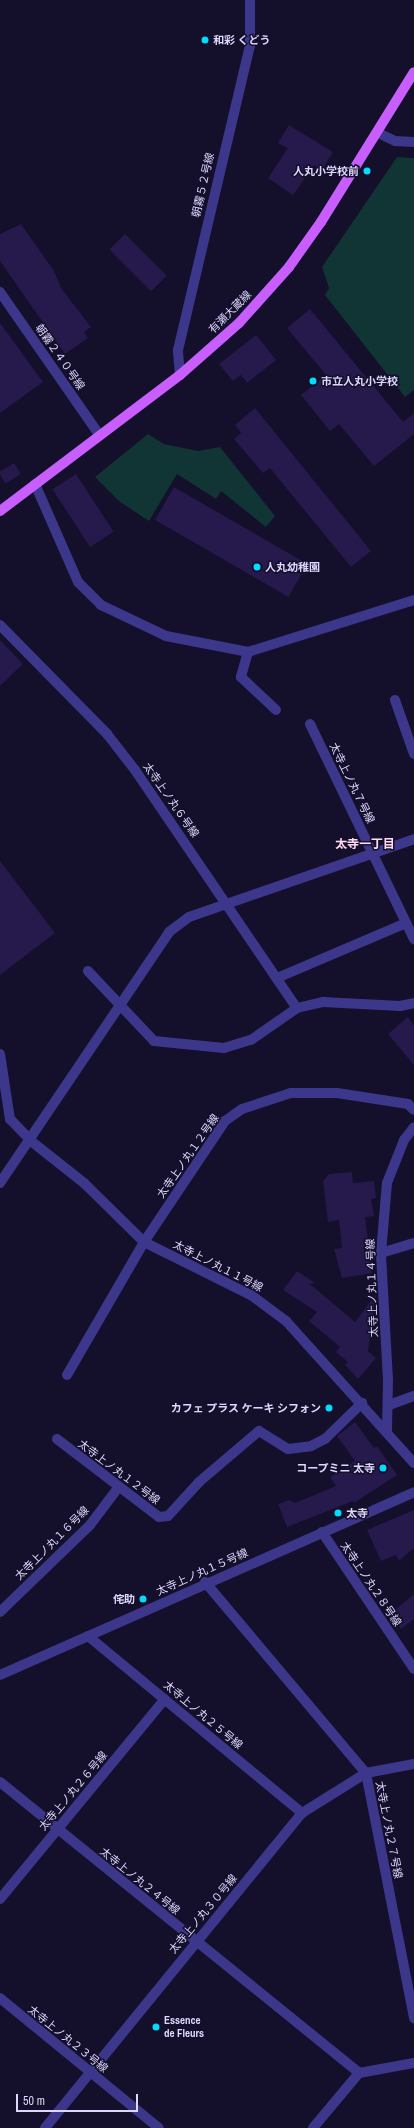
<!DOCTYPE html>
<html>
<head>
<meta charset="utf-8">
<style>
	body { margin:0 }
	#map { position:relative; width:414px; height:2128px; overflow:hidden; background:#140f2a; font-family:"Archivo Narrow","Noto Sans JP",sans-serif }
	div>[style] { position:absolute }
	.green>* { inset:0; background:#113434 }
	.building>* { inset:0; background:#26194c; transform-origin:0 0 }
	.minor>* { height:10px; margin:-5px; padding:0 5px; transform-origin:5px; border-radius:5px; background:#3d378c }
	.major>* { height:10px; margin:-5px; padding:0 5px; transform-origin:5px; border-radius:5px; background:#c95eff }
	.dots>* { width:11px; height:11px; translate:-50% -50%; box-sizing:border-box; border:2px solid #140f2a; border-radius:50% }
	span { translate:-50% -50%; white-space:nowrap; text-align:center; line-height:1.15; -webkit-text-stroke:3px #140f2a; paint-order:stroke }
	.poi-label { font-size:11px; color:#ddd7ff; font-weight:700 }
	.left { translate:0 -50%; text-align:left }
	.right { translate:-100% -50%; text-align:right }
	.street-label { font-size:11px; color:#ddd7ff }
	.neighbourhood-label { font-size:12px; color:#ffd9f0; font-weight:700 }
	.scale { position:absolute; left:16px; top:2094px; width:122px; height:18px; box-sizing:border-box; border:2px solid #ddd7ff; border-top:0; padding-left:5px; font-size:12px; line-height:14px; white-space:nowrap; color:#ddd7ff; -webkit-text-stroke:3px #140f2a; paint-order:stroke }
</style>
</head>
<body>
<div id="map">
	<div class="green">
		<div style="clip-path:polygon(397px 157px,414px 158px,414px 390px,405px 397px,325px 295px,329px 288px,322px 267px)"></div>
		<div style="clip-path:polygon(148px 434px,164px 444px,198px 451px,220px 447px,275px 516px,266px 527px,221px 491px,216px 499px,177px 474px,149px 521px,120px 502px,95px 477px)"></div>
	</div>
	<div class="building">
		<div style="clip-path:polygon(289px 125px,333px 152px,322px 170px,314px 165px,293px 195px,268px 178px,288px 148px,278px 143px)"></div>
		<div style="clip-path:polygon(21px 224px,54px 271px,61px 288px,91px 327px,84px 332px,88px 338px,65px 354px,0 261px,0 234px)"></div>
		<div style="left:125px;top:234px;width:59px;height:22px;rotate:45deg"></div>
		<div style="clip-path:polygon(310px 309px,403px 422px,414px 413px,414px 434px,374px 466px,339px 424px,330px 431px,301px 395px,326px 375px,287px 328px)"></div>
		<div style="clip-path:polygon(0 323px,43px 382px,0 413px)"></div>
		<div style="clip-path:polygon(256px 335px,276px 360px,247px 383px,241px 375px,233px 381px,219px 364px)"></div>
		<div style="clip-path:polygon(255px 408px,371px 551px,351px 567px,270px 468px,263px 473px,234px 439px,241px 433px,235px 425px)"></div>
		<div style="left:14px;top:463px;width:13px;height:18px;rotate:58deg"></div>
		<div style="left:76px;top:474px;width:69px;height:28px;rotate:57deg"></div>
		<div style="left:174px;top:487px;width:154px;height:38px;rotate:30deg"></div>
		<div style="clip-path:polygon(0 640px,23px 664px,0 686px)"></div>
		<div style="clip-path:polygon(0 861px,55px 933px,0 975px)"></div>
		<div style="clip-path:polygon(408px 1017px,414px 1025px,414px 1065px,388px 1034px)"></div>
		<div style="clip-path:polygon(352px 1172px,353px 1183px,374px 1181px,376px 1198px,371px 1199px,374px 1216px,365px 1217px,372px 1273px,342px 1278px,334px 1249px,342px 1248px,339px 1220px,328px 1222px,323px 1181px,329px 1174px)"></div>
		<div style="clip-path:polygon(297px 1271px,315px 1283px,310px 1284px,355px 1322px,376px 1294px,368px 1351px,376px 1358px,358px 1379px,345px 1365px,348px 1362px,336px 1352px,340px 1347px,309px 1321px,317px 1312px,283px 1290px)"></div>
		<div style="clip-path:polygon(355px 1422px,374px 1448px,377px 1446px,397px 1475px,354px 1503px,353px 1501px,287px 1527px,278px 1504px,289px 1500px,295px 1503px,336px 1486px,330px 1477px,355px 1461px,337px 1436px)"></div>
		<div style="clip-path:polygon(414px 1510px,414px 1548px,399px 1561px,396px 1555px,381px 1561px,367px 1530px)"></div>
		<div style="clip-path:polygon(414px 1594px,414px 1619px,401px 1629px,389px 1615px)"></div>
	</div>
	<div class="minor">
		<div style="left:378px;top:133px;width:19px;rotate:25deg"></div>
		<div style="left:395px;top:141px;width:19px;rotate:3deg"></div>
		<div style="left:0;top:292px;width:175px;rotate:55.2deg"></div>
		<div style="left:180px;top:375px;width:25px;rotate:-95deg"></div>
		<div style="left:178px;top:350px;width:312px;rotate:-76.7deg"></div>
		<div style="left:250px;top:46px;width:46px;rotate:-90deg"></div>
		<div style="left:35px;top:484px;width:107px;rotate:66.3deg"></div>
		<div style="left:78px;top:582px;width:33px;rotate:45deg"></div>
		<div style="left:101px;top:605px;width:72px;rotate:25.5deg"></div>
		<div style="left:166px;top:636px;width:84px;rotate:11deg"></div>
		<div style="left:248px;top:652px;width:174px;rotate:-17.4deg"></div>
		<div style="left:0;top:625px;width:153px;rotate:45.5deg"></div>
		<div style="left:107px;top:734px;width:46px;rotate:52.1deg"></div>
		<div style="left:135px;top:770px;width:288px;rotate:55.8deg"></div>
		<div style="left:248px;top:652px;width:26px;rotate:106deg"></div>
		<div style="left:241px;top:677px;width:48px;rotate:43.3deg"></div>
		<div style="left:395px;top:700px;width:57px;rotate:70.6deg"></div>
		<div style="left:310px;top:724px;width:239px;rotate:64.2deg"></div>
		<div style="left:88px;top:971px;width:96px;rotate:46.7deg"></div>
		<div style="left:154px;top:1041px;width:70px;rotate:5.7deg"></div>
		<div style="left:224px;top:1048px;width:28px;rotate:-17deg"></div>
		<div style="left:251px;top:1040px;width:56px;rotate:-34.8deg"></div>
		<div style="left:297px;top:1008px;width:27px;rotate:-13deg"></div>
		<div style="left:323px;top:1002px;width:77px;rotate:3deg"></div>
		<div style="left:400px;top:1006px;width:14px;rotate:-12deg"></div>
		<div style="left:277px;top:978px;width:140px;rotate:-23.1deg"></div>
		<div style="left:0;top:1054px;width:66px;rotate:81.3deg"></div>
		<div style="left:10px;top:1119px;width:30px;rotate:46deg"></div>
		<div style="left:31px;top:1141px;width:68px;rotate:38.4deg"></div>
		<div style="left:84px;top:1183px;width:84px;rotate:44.5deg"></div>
		<div style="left:144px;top:1242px;width:119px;rotate:26.4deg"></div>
		<div style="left:251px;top:1295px;width:44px;rotate:36.6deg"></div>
		<div style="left:286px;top:1321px;width:191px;rotate:48deg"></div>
		<div style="left:0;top:1183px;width:303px;rotate:-56deg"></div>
		<div style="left:169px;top:932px;width:25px;rotate:-37deg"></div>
		<div style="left:189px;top:917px;width:238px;rotate:-19.1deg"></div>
		<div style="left:381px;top:1253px;width:34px;rotate:-17deg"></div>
		<div style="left:67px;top:1375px;width:154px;rotate:-59.9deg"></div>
		<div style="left:144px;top:1242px;width:146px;rotate:-56.2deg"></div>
		<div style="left:225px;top:1121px;width:21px;rotate:-35deg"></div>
		<div style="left:242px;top:1109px;width:52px;rotate:-18.1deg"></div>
		<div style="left:291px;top:1093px;width:46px"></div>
		<div style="left:337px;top:1093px;width:72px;rotate:8.8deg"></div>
		<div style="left:408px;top:1104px;width:8px;rotate:45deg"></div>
		<div style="left:389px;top:1405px;width:27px;rotate:-20deg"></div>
		<div style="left:387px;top:1431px;width:51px;rotate:-88.9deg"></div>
		<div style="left:388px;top:1380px;width:127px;rotate:-93.2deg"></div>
		<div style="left:381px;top:1253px;width:70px;rotate:-85.1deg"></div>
		<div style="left:387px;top:1183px;width:46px;rotate:-68.4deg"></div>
		<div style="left:404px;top:1140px;width:16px;rotate:-52deg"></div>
		<div style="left:57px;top:1439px;width:128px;rotate:37.4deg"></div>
		<div style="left:159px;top:1517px;width:9px;rotate:-6deg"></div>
		<div style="left:168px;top:1516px;width:46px;rotate:-47.6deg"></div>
		<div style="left:199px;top:1482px;width:79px;rotate:-40.4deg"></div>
		<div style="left:259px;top:1431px;width:34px;rotate:32deg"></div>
		<div style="left:288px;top:1449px;width:23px;rotate:-7deg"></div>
		<div style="left:311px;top:1446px;width:16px;rotate:-27deg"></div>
		<div style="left:325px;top:1439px;width:52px;rotate:-44.2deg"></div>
		<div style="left:322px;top:1532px;width:165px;rotate:56.1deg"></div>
		<div style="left:205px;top:1582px;width:250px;rotate:49.9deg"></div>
		<div style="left:366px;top:1773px;width:250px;rotate:78.9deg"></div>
		<div style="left:0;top:1612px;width:125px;rotate:-44deg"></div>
		<div style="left:90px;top:1525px;width:46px;rotate:-52.9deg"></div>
		<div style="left:88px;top:1636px;width:278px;rotate:39.6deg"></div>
		<div style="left:0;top:1675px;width:453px;rotate:-23.8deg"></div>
		<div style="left:0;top:1782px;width:462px;rotate:39deg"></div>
		<div style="left:0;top:1899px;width:259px;rotate:-50.5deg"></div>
		<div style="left:0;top:1998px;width:205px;rotate:39.3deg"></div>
		<div style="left:45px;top:2128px;width:407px;rotate:-50.8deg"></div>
		<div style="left:302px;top:1813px;width:75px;rotate:-32deg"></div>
		<div style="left:366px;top:1773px;width:49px;rotate:-10.6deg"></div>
		<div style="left:313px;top:2128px;width:72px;rotate:-50.1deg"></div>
		<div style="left:359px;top:2073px;width:56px;rotate:-10.3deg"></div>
	</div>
	<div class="major">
		<div style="left:0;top:511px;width:226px;rotate:-37.1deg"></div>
		<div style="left:180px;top:375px;width:79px;rotate:-41.4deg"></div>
		<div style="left:239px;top:323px;width:75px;rotate:-48.2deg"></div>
		<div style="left:289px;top:267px;width:55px;rotate:-54.6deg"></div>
		<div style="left:321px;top:222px;width:176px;rotate:-58.2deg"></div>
	</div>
	<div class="dots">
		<div style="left:205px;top:40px;background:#03dcff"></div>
		<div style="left:367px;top:171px;background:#03dcff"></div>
		<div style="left:313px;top:381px;background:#03dcff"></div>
		<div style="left:257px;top:567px;background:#03dcff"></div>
		<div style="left:329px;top:1408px;background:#03dcff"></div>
		<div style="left:383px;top:1468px;background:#03dcff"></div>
		<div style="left:338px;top:1513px;background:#03dcff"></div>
		<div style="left:143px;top:1599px;background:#03dcff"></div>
		<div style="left:156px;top:2027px;background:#03dcff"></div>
	</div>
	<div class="poi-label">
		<span class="left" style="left:213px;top:40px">和彩 くどう</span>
		<span class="right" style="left:359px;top:171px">人丸小学校前</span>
		<span class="left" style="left:321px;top:381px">市立人丸小学校</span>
		<span class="left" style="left:265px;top:567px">人丸幼稚園</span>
		<span class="right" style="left:321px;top:1408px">カフェ プラス ケーキ シフォン</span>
		<span class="right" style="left:375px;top:1468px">コープミニ 太寺</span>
		<span class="left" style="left:346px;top:1513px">太寺</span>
		<span class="right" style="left:135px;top:1599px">侘助</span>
		<span class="left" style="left:164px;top:2027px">Essence<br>de Fleurs</span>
	</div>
	<div class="street-label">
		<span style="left:203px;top:185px;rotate:-77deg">朝霧５２号線</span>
		<span style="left:230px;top:312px;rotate:-45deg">有瀬大蔵線</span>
		<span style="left:60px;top:357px;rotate:55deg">朝霧２４０号線</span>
		<span style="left:352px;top:783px;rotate:64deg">太寺上ノ丸７号線</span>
		<span style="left:171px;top:800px;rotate:55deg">太寺上ノ丸６号線</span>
		<span style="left:188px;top:1156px;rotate:-55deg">太寺上ノ丸１２号線</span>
		<span style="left:218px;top:1266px;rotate:27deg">太寺上ノ丸１１号線</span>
		<span style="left:372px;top:1288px;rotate:-92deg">太寺上ノ丸１４号線</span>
		<span style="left:119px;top:1472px;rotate:37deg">太寺上ノ丸１２号線</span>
		<span style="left:52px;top:1543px;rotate:-45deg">太寺上ノ丸１６号線</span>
		<span style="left:202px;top:1572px;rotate:-24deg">太寺上ノ丸１５号線</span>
		<span style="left:371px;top:1584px;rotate:56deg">太寺上ノ丸２８号線</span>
		<span style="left:203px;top:1715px;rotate:40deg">太寺上ノ丸２５号線</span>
		<span style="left:73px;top:1791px;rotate:-50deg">太寺上ノ丸２６号線</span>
		<span style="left:389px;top:1830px;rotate:79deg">太寺上ノ丸２７号線</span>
		<span style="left:140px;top:1881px;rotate:39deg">太寺上ノ丸２４号線</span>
		<span style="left:203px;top:1914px;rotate:-50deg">太寺上ノ丸３０号線</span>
		<span style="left:68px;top:2039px;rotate:39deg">太寺上ノ丸２３号線</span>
	</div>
	<div class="neighbourhood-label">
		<span style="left:365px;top:845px">太寺一丁目</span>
	</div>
	<div class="scale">50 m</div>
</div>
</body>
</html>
